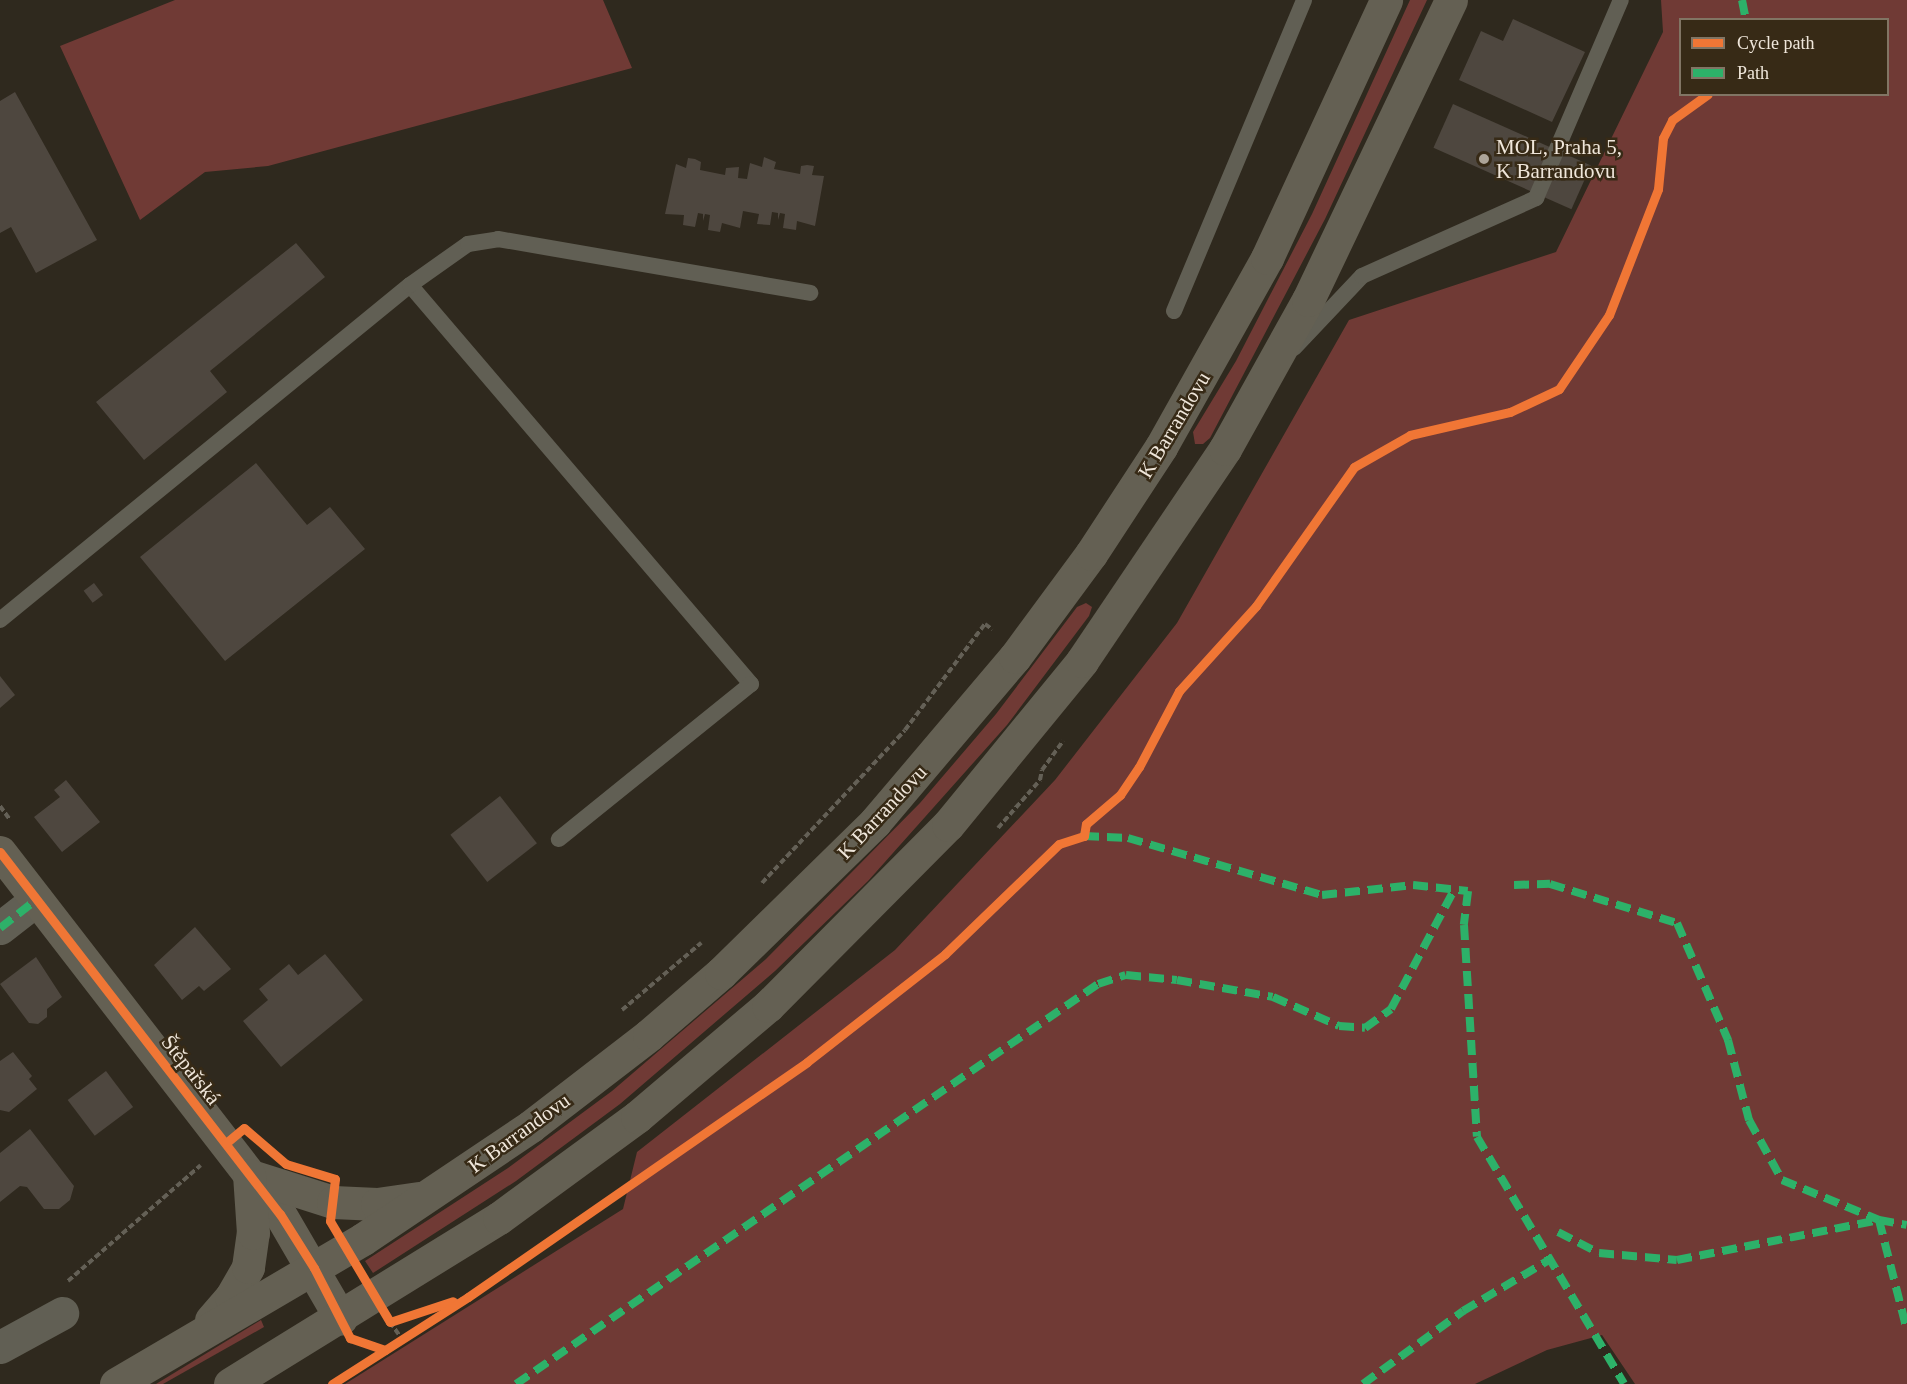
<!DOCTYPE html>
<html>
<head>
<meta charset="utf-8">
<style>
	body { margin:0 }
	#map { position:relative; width:1907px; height:1384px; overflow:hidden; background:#2f291e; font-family:Georgia,serif }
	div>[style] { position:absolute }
	.green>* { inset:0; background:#703a35 }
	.building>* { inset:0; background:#4e473f; transform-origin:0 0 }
	.path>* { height:4px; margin-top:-2px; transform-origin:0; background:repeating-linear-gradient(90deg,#646056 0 6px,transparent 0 9px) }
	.lane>* { height:16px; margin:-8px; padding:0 8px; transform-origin:8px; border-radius:8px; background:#615f54 }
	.street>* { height:33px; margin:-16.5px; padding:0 16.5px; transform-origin:16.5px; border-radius:16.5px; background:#615f54 }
	.secondary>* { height:33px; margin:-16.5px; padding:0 16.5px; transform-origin:16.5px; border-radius:16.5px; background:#646053 }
	.quiet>* { height:8px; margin-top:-4px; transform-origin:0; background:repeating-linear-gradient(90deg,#2db169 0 15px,transparent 0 23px) }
	.cycleway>* { height:9px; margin:-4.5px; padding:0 4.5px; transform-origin:4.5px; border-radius:4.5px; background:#f07635 }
	.dots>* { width:16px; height:16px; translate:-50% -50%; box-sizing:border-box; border:3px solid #372a16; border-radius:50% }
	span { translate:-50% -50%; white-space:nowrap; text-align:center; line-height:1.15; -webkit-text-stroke:5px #372a16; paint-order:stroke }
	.poi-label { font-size:21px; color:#efe6da }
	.left { translate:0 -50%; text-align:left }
	.street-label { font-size:21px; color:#efe6da }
	.legend { position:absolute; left:1679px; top:18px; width:210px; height:78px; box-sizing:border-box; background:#372a16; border:2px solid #817564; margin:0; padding:8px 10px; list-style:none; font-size:18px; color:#efe6da }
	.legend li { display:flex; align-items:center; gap:12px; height:30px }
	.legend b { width:30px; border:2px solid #817564 }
</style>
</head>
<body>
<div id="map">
	<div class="green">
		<div style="clip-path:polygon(175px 0,603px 0,632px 68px,268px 166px,205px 172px,140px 220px,60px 46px)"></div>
		<div style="clip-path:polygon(1410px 0,1427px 0,1325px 219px,1210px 438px,1203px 444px,1195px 444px,1193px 432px,1236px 361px,1312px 214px)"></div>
		<div style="clip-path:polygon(evenodd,1661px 0,1907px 0,1907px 1384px,1635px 1384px,1602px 1335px,1547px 1350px,1475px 1384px,345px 1384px,623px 1209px,637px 1152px,895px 950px,1055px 780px,1177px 623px,1349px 320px,1556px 252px,1663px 32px,1661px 0,1680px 20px,1888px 20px,1888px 94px,1680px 94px,1680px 20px)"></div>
		<div style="clip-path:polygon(1086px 603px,1092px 607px,1089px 616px,1007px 725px,868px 881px,775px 971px,620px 1104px,516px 1181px,373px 1273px,365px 1261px,508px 1168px,612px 1091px,766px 959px,920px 803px,996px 714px,1077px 607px)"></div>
		<div style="clip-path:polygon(261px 1320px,264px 1327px,163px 1384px,156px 1384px)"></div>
	</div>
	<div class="building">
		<div style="clip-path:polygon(1513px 19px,1585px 52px,1552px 122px,1459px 80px,1481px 31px,1503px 41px)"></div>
		<div style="clip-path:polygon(15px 92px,97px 240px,36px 273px,11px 227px,0 233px,0 101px)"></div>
		<div style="left:1453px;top:104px;width:151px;height:48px;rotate:24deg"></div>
		<div style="clip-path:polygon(764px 157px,776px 162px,774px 169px,800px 174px,801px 166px,807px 165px,814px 166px,812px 175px,824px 176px,815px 226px,797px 221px,796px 230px,783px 228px,785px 214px,780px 213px,778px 220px,778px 213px,772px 212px,770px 225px,757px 224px,759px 214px,743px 211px,740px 228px,722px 223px,720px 232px,708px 230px,710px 215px,705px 214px,703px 221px,703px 214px,698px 213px,695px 227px,683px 225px,684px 215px,665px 214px,676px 164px,686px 168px,688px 158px,695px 159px,701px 162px,700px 170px,725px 175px,726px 168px,739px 167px,738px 178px,747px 179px,750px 163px,762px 167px)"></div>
		<div style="clip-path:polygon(296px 243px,325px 277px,210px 371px,227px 392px,144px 460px,96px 402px)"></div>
		<div style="clip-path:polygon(256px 463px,307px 525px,330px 507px,365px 549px,225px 661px,140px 557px)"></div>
		<div style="left:94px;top:583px;width:15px;height:13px;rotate:53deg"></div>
		<div style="clip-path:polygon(0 676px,15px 695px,0 708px)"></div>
		<div style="clip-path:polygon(66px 780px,100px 822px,62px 852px,34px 817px,60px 797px,54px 790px)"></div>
		<div style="left:500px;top:796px;width:60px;height:63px;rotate:52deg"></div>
		<div style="clip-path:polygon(195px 927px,231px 969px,204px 991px,199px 986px,182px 1000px,154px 965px)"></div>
		<div style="clip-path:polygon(325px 954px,363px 1000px,281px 1067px,243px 1021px,268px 1000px,259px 989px,289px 964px,298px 975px)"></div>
		<div style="clip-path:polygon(36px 957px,62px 997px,47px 1009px,47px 1017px,38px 1024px,29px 1023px,0 984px)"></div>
		<div style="clip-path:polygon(13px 1052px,32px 1076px,29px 1079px,37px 1089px,9px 1112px,0 1110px,0 1061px)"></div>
		<div style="left:106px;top:1071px;width:45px;height:48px;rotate:53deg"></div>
		<div style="clip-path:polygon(30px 1129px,74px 1186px,70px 1200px,59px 1209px,44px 1209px,27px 1187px,20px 1186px,0 1202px,0 1153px)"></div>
	</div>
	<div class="path">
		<div style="left:0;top:806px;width:17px;rotate:54deg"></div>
		<div style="left:998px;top:828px;width:64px;rotate:-48.8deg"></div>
		<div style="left:1040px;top:780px;width:10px;rotate:-79deg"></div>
		<div style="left:1042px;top:770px;width:36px;rotate:-54deg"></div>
		<div style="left:762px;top:883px;width:209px;rotate:-46.9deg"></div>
		<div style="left:905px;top:730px;width:133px;rotate:-53deg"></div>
		<div style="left:985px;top:624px;width:9px;rotate:36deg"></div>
		<div style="left:622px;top:1010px;width:104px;rotate:-40.3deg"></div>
		<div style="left:68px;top:1281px;width:176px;rotate:-41.1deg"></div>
		<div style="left:409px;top:1315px;width:55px;rotate:-16.8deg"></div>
		<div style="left:390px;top:1322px;width:21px;rotate:55deg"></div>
		<div style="left:332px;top:1384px;width:161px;rotate:-32.6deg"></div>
		<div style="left:468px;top:1297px;width:412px;rotate:-34.7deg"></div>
		<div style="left:807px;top:1062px;width:175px;rotate:-38deg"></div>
		<div style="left:945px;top:954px;width:158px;rotate:-44deg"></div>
		<div style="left:1059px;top:844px;width:26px;rotate:-18deg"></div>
	</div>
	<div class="lane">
		<div style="left:410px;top:285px;width:525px;rotate:49.48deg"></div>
		<div style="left:751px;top:684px;width:247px;rotate:141.1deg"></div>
		<div style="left:1174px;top:311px;width:337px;rotate:-67.3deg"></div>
		<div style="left:1294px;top:348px;width:99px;rotate:-46.6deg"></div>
		<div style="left:1362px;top:276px;width:191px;rotate:-24.1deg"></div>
		<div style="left:1536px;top:198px;width:215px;rotate:-66.8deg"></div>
		<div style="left:0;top:620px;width:529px;rotate:-39.25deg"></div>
		<div style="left:410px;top:285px;width:71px;rotate:-35.3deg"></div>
		<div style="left:468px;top:244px;width:30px;rotate:-9deg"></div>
		<div style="left:498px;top:239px;width:317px;rotate:9.8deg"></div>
	</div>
	<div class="street">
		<div style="left:0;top:928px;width:46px;rotate:-37.9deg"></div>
		<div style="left:0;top:1347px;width:71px;rotate:-28.7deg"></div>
	</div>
	<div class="secondary">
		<div style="left:0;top:852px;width:458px;rotate:52.3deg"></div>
		<div style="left:280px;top:1214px;width:121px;rotate:59.8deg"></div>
		<div style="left:251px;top:1176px;width:86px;rotate:17.6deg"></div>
		<div style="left:333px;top:1202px;width:44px;rotate:2.6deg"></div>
		<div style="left:377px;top:1204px;width:42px;rotate:-8.1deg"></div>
		<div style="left:211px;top:1320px;width:30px;rotate:-49deg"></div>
		<div style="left:231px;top:1297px;width:34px;rotate:-60deg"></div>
		<div style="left:248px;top:1267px;width:34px;rotate:-82deg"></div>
		<div style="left:253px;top:1233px;width:58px;rotate:-93.9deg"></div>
		<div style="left:116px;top:1384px;width:286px;rotate:-30.4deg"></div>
		<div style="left:363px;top:1239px;width:202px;rotate:-33.9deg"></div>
		<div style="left:531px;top:1126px;width:149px;rotate:-37.6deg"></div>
		<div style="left:649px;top:1035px;width:95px;rotate:-40.7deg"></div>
		<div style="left:721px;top:973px;width:216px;rotate:-44.4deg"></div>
		<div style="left:875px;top:822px;width:216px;rotate:-49.7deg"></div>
		<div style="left:1015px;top:657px;width:128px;rotate:-53.6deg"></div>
		<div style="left:1091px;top:554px;width:128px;rotate:-56.8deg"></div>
		<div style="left:1161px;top:447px;width:217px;rotate:-60.7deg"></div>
		<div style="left:1267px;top:258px;width:284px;rotate:-65.2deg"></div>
		<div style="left:230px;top:1384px;width:316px;rotate:-31.7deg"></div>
		<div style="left:499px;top:1218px;width:171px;rotate:-36.2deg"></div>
		<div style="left:637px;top:1117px;width:172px;rotate:-40.3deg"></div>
		<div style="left:768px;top:1006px;width:255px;rotate:-45.2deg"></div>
		<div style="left:948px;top:825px;width:212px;rotate:-50.7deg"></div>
		<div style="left:1082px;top:661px;width:256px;rotate:-56deg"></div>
		<div style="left:1225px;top:449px;width:171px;rotate:-60.9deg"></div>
		<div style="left:1308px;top:300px;width:332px;rotate:-64.5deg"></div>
	</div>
	<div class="quiet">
		<div style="left:1742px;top:0;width:20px;rotate:79deg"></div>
		<div style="left:1085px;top:831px;width:5px;rotate:101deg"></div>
		<div style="left:1084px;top:836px;width:44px;rotate:2.6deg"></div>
		<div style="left:1128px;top:838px;width:202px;rotate:16.4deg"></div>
		<div style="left:1322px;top:895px;width:92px;rotate:-6.3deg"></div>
		<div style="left:1413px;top:885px;width:55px;rotate:6.2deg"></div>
		<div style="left:1468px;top:891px;width:34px;rotate:97deg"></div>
		<div style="left:1464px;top:925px;width:212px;rotate:86.5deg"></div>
		<div style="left:1477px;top:1137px;width:287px;rotate:59.2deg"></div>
		<div style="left:1514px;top:885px;width:36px;rotate:-2deg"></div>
		<div style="left:1550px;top:884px;width:133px;rotate:17.1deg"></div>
		<div style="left:1677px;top:923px;width:128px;rotate:66.4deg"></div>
		<div style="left:1728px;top:1040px;width:83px;rotate:75.3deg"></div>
		<div style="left:1749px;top:1120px;width:68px;rotate:61.2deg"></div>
		<div style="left:1782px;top:1180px;width:105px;rotate:22.4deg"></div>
		<div style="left:1879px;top:1220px;width:28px;rotate:10deg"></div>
		<div style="left:0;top:928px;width:46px;rotate:-37.9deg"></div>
		<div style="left:1558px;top:1232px;width:46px;rotate:27.1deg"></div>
		<div style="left:1599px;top:1253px;width:78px;rotate:5.1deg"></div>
		<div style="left:1677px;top:1260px;width:206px;rotate:-11.2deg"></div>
		<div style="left:1879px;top:1220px;width:114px;rotate:75.8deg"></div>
		<div style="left:516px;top:1384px;width:706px;rotate:-34.5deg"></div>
		<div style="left:1098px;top:984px;width:29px;rotate:-18deg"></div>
		<div style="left:1126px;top:975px;width:51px;rotate:5.6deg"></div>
		<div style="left:1177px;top:980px;width:97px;rotate:10deg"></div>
		<div style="left:1273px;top:997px;width:72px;rotate:23.7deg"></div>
		<div style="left:1339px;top:1026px;width:26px;rotate:4deg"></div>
		<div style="left:1365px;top:1028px;width:32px;rotate:-36deg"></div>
		<div style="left:1391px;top:1009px;width:132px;rotate:-62.1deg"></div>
		<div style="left:1363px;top:1384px;width:124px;rotate:-36.1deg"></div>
		<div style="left:1463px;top:1311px;width:100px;rotate:-30.7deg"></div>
	</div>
	<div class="cycleway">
		<div style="left:0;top:852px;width:458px;rotate:52.3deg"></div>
		<div style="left:280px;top:1214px;width:64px;rotate:57.8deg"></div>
		<div style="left:314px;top:1268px;width:79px;rotate:62.8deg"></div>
		<div style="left:350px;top:1338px;width:37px;rotate:19deg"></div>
		<div style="left:226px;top:1143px;width:23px;rotate:-40deg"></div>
		<div style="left:244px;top:1128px;width:55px;rotate:40.6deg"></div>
		<div style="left:286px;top:1164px;width:51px;rotate:17deg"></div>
		<div style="left:335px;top:1179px;width:42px;rotate:96.8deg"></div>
		<div style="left:330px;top:1221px;width:117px;rotate:59.3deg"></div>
		<div style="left:390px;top:1322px;width:66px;rotate:-18.4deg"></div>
		<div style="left:332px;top:1384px;width:161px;rotate:-32.6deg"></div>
		<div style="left:468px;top:1297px;width:412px;rotate:-34.7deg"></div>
		<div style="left:807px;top:1062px;width:175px;rotate:-38deg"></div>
		<div style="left:945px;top:954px;width:158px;rotate:-44deg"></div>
		<div style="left:1059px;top:844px;width:26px;rotate:-18deg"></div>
		<div style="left:1084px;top:836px;width:12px;rotate:-81deg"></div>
		<div style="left:1086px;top:824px;width:45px;rotate:-40.5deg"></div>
		<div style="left:1120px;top:795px;width:34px;rotate:-56deg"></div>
		<div style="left:1139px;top:767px;width:86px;rotate:-62.2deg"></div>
		<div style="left:1179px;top:691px;width:115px;rotate:-47.8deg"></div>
		<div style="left:1256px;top:606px;width:170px;rotate:-54.8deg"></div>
		<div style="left:1354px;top:467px;width:64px;rotate:-29.7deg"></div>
		<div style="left:1410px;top:435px;width:103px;rotate:-13deg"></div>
		<div style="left:1510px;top:412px;width:54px;rotate:-25.1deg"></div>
		<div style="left:1559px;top:389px;width:89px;rotate:-56deg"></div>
		<div style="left:1609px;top:315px;width:135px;rotate:-68.7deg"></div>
		<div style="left:1658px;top:189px;width:51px;rotate:-84.4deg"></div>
		<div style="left:1663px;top:138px;width:20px;rotate:-63deg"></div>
		<div style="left:1672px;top:120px;width:44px;rotate:-35.8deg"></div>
	</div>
	<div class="dots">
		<div style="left:1484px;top:159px;background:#aca498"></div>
	</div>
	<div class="poi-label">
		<span class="left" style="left:1496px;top:159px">MOL, Praha 5,<br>K Barrandovu</span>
	</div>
	<div class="street-label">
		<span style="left:1174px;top:425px;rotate:-59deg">K Barrandovu</span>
		<span style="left:882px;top:812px;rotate:-47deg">K Barrandovu</span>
		<span style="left:191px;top:1070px;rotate:52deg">Štěpařská</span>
		<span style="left:519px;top:1133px;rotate:-36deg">K Barrandovu</span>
	</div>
	<ul class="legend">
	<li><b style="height:8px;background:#f07635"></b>Cycle path</li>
	<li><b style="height:8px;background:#2db169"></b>Path</li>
	</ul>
</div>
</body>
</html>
